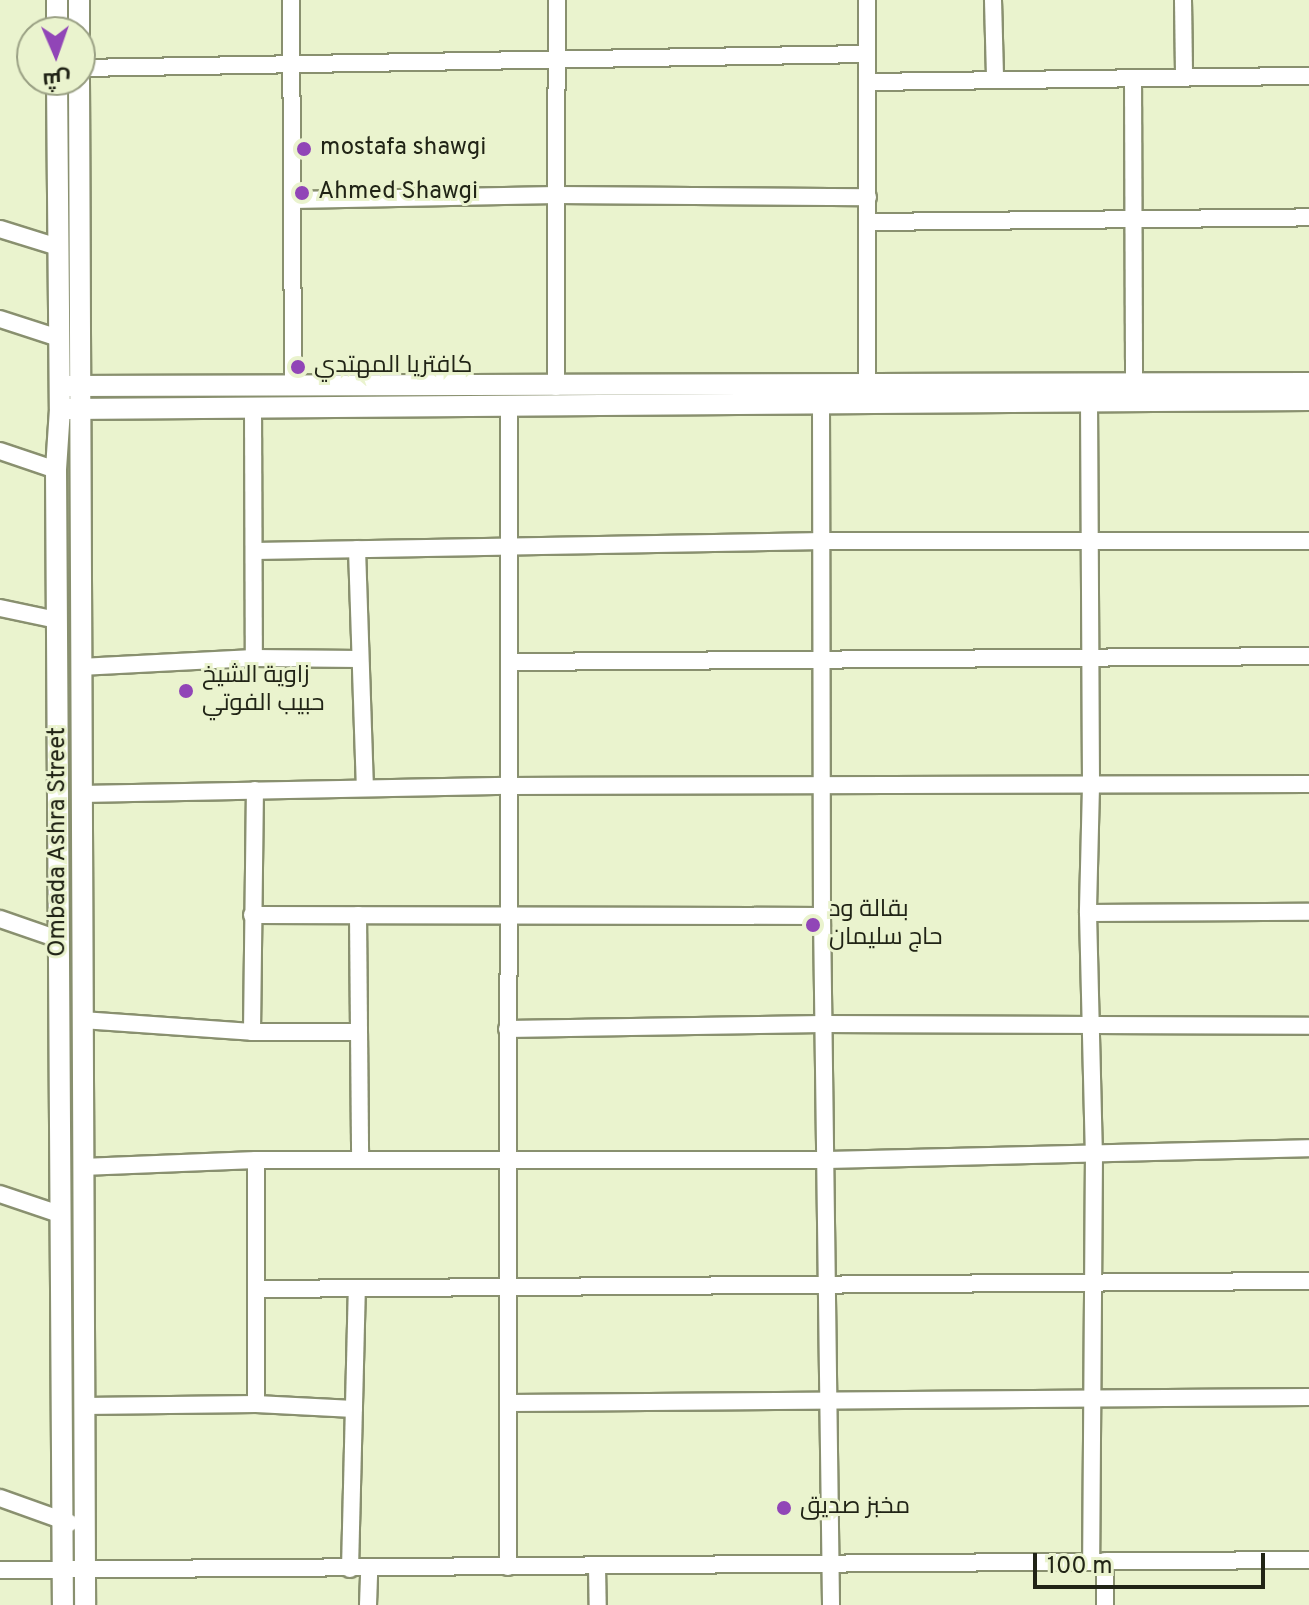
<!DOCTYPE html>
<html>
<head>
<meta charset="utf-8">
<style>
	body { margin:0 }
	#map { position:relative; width:1309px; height:1605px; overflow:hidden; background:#eaf3ce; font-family:Overpass,Cairo,sans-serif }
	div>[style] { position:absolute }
	.roads { filter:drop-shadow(2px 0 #89906f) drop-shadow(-2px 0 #89906f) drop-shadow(0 2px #89906f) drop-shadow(0 -2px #89906f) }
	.minor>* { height:16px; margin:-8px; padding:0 8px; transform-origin:8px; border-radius:8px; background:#fff }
	.major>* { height:20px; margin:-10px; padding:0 10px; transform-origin:10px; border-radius:10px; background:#fff }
	.dots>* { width:22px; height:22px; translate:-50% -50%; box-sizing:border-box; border:4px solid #eaf3ce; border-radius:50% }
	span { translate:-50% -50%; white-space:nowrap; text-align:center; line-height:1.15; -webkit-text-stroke:6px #eaf3ce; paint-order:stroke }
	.poi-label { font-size:24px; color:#212416 }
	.left { translate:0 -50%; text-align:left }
	.street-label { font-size:24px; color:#212416 }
	.north { position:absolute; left:16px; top:16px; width:80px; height:80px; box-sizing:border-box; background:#eaf3ce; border:2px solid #9aa084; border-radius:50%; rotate:178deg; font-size:22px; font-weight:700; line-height:32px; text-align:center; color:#212416 }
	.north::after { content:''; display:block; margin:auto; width:28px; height:36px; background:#9145b7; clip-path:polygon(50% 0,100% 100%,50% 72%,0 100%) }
	.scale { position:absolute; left:1033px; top:1553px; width:232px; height:36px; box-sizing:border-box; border:4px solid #212416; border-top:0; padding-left:10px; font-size:24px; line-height:28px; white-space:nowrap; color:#212416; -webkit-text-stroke:6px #eaf3ce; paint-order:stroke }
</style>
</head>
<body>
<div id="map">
	<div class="roads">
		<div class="minor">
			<div style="left:291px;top:0;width:385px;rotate:89.7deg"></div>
			<div style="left:993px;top:0;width:79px;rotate:88.5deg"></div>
			<div style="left:1183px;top:0;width:76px;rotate:89.2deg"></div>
			<div style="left:80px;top:68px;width:786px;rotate:-1.02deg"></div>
			<div style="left:1133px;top:78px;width:305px;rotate:89.8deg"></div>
			<div style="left:867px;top:82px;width:442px;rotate:-0.8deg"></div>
			<div style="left:292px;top:200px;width:265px;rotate:-1.1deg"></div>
			<div style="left:557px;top:195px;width:311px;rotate:0.4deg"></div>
			<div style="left:867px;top:222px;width:442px;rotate:-0.6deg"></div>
			<div style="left:0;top:229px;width:61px;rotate:17.2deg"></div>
			<div style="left:0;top:319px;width:62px;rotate:17.9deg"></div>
			<div style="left:556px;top:387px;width:387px;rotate:-89.9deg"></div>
			<div style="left:867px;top:394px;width:394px;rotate:-90deg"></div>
			<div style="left:1089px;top:400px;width:386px;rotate:89.7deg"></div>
			<div style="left:1091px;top:786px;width:127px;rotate:91.4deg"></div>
			<div style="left:1088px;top:913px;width:240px;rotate:88.6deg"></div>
			<div style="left:1094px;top:1153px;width:409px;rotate:90.4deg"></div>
			<div style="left:821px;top:404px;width:512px;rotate:89.89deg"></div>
			<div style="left:822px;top:916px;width:689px;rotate:89.25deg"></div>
			<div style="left:253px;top:409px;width:249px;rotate:89.8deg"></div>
			<div style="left:0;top:451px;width:59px;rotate:18.7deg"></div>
			<div style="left:357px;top:549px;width:239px;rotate:88.1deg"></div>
			<div style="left:254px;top:551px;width:570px;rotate:-1.01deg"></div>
			<div style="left:824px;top:541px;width:485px"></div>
			<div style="left:0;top:608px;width:58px;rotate:11.9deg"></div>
			<div style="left:510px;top:662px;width:799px;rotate:-0.43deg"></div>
			<div style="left:80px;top:667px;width:174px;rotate:-3deg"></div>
			<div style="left:254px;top:658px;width:106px;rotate:0.5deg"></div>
			<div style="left:81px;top:794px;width:428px;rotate:-1.1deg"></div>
			<div style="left:509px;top:786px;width:800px;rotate:-0.14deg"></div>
			<div style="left:1088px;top:913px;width:221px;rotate:-0.3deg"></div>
			<div style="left:252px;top:915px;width:570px;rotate:0.1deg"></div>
			<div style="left:358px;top:915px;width:244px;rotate:89.5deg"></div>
			<div style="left:0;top:919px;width:61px;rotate:19deg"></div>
			<div style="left:82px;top:1020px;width:170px;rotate:4deg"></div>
			<div style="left:252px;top:1032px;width:106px"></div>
			<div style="left:507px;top:1029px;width:316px;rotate:-0.9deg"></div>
			<div style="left:823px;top:1024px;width:486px;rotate:0.2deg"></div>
			<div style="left:252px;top:1032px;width:242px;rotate:-89.3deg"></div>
			<div style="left:256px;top:1160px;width:244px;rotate:90deg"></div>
			<div style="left:82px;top:1167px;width:174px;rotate:-2.3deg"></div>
			<div style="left:256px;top:1160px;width:569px"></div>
			<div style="left:825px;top:1160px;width:484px;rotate:-1.4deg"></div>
			<div style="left:0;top:1194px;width:62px;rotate:18.7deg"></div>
			<div style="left:257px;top:1289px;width:1052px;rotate:-0.44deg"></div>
			<div style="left:509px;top:1403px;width:800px;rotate:-0.43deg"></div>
			<div style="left:83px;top:1406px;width:173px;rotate:-0.7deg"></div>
			<div style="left:256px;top:1404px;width:98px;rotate:2.9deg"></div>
			<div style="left:0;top:1498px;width:74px;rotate:19.7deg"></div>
			<div style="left:597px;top:1566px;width:39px;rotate:89deg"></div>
			<div style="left:508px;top:1567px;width:1161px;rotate:-89.95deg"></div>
			<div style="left:350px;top:1569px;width:280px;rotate:-88.6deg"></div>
			<div style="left:0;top:1570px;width:1309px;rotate:-0.44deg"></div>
			<div style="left:368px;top:1605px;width:36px;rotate:-88deg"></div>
			<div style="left:1105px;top:1605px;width:44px;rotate:-90deg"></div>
		</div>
		<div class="major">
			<div style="left:57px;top:0;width:32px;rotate:90deg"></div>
			<div style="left:79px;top:0;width:32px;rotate:90deg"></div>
			<div style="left:57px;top:80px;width:329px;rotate:89.5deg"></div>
			<div style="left:60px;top:409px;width:61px;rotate:93.8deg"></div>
			<div style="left:56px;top:470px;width:1135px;rotate:89.65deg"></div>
			<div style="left:79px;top:80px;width:1525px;rotate:89.77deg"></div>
			<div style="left:69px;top:386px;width:1240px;rotate:-0.14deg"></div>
			<div style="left:68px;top:409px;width:1241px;rotate:-0.42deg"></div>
		</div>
	</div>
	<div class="dots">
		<div style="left:304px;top:149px;background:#9145b7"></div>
		<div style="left:302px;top:193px;background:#9145b7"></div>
		<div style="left:298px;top:367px;background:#9145b7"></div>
		<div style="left:186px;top:691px;background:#9145b7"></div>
		<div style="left:813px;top:925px;background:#9145b7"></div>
		<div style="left:784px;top:1508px;background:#9145b7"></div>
	</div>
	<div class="poi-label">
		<span class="left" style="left:320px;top:149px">mostafa shawgi</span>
		<span class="left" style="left:318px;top:193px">Ahmed Shawgi</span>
		<span class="left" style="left:314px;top:367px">كافتريا المهتدي</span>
		<span class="left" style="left:202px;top:691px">زاوية الشيخ<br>حبيب الفوتي</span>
		<span class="left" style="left:829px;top:925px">بقالة ود<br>حاج سليمان</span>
		<span class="left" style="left:800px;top:1508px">مخبز صديق</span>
	</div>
	<div class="street-label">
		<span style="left:59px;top:842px;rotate:-90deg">Ombada Ashra Street</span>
	</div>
	<div class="north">ش</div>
	<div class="scale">100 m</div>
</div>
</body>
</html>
